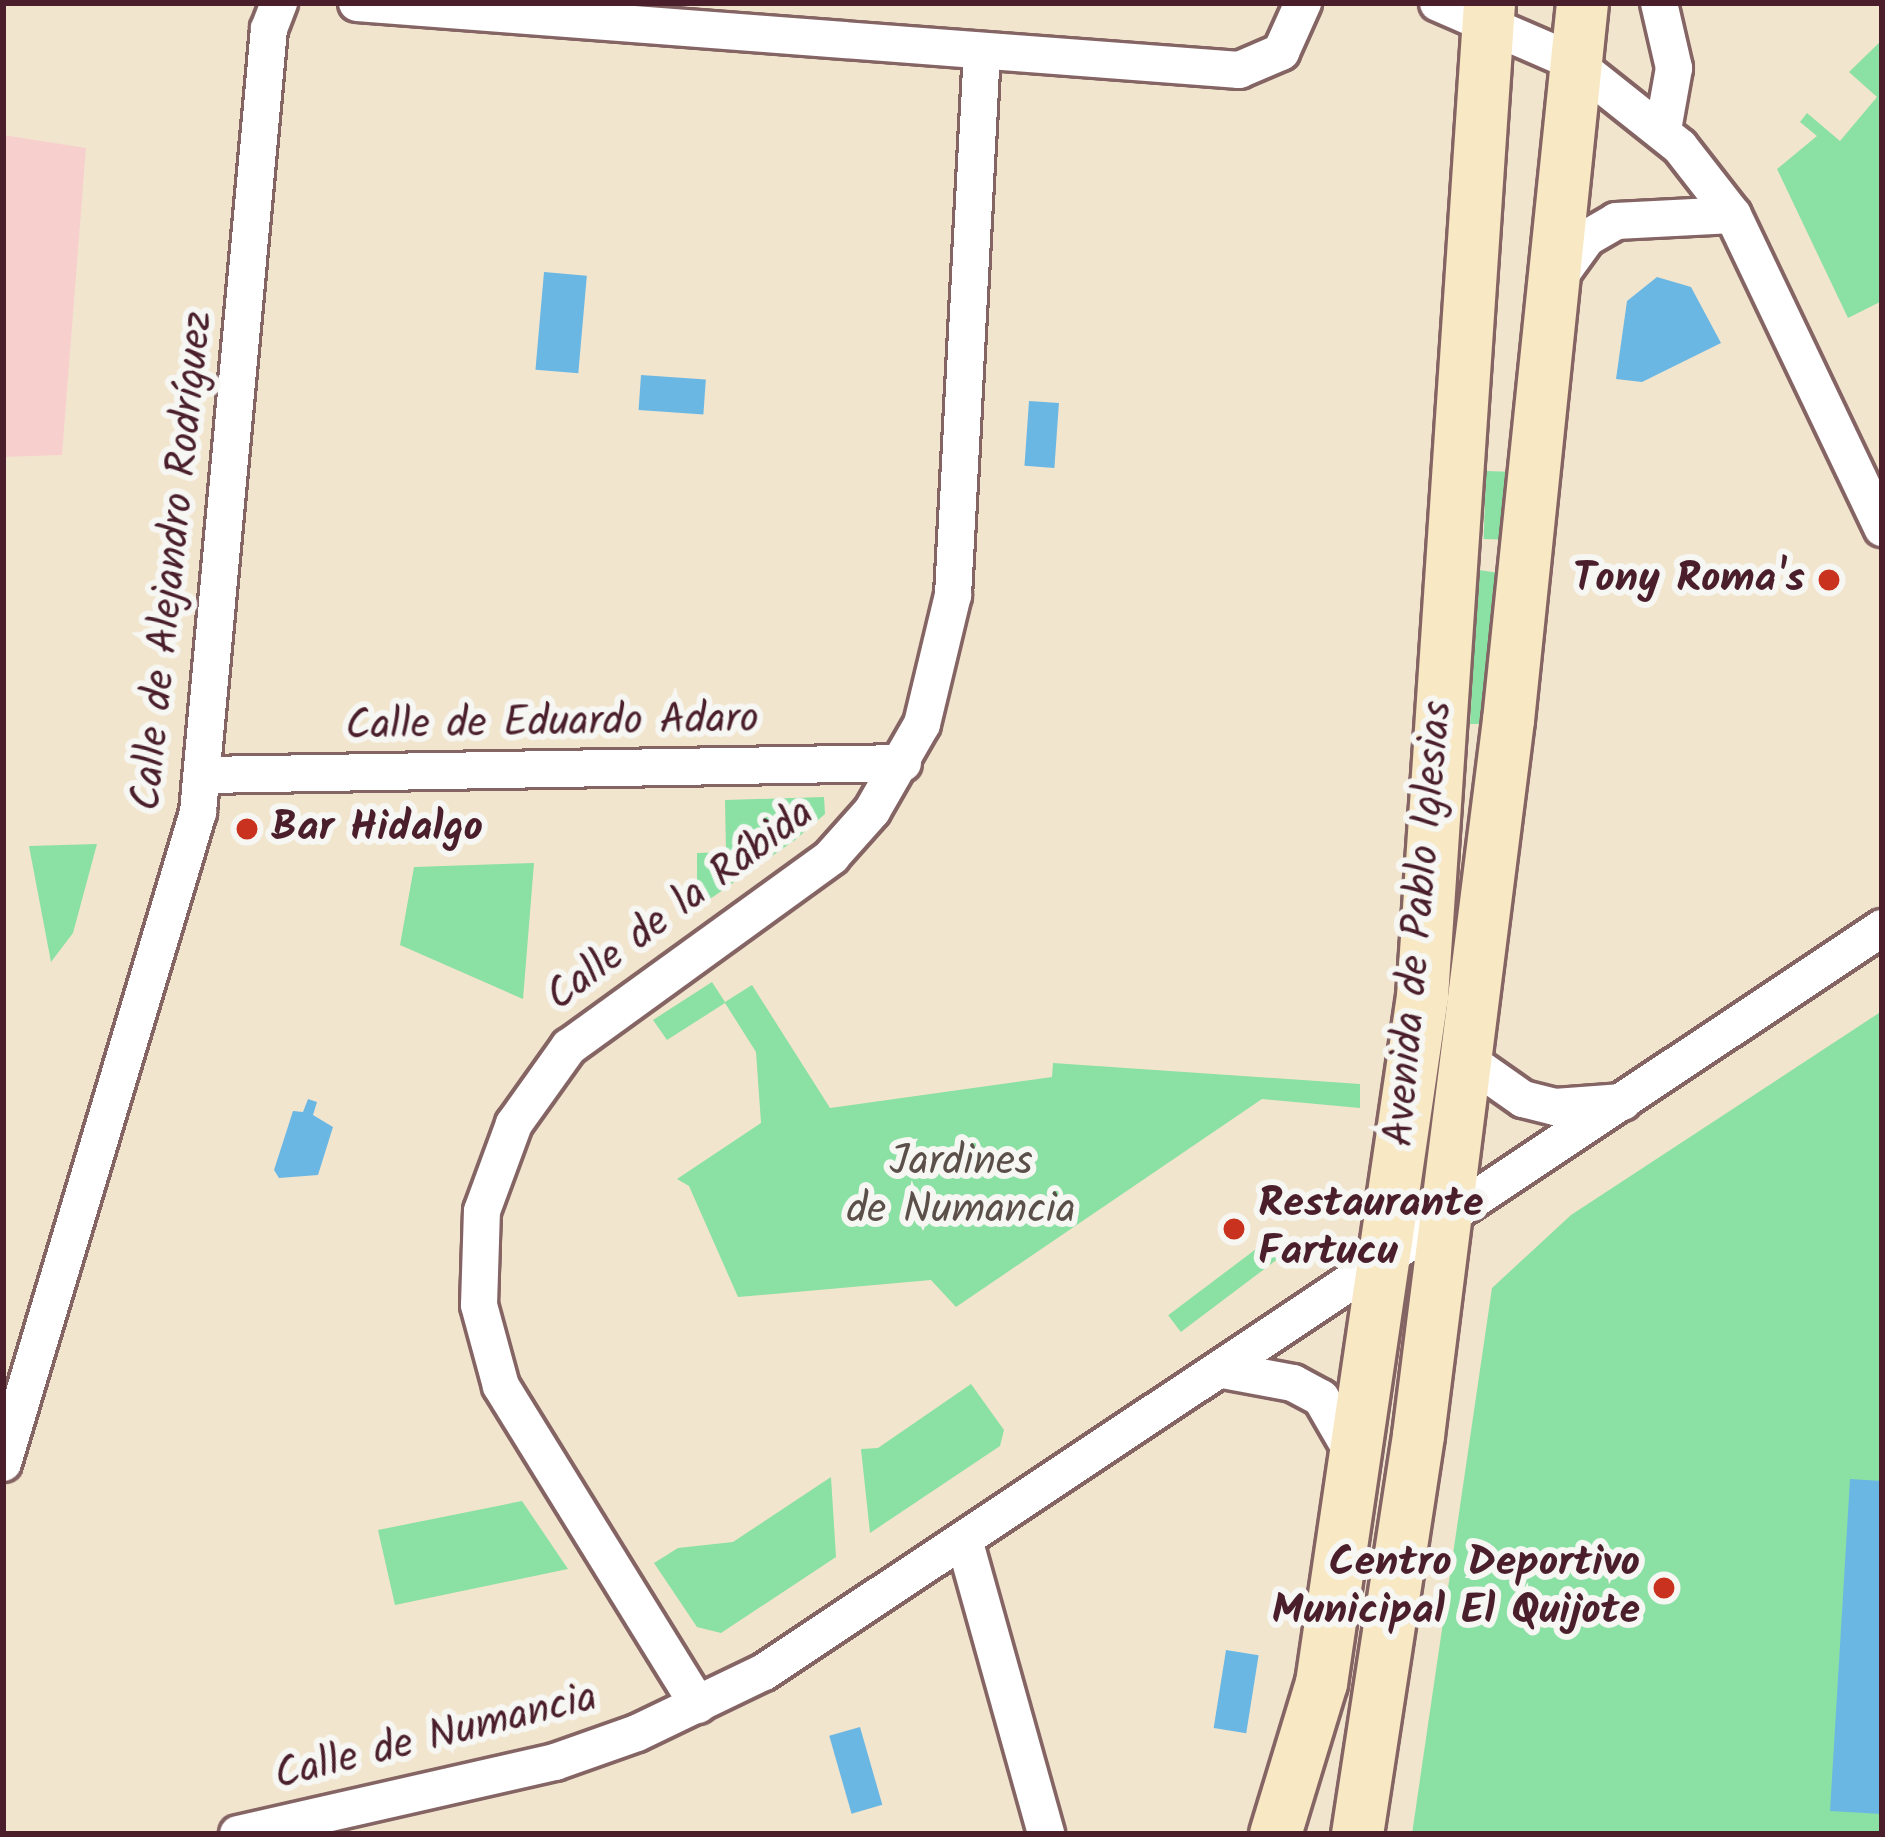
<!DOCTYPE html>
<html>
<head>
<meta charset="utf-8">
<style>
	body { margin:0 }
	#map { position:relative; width:1885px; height:1837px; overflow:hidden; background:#f2e5ce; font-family:Kalam,sans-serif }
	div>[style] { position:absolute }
	.built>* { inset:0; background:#f7d0ce }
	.green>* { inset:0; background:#8be0a3; transform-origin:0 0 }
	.water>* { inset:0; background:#6bb7e4; transform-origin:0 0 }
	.roads { filter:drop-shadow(3px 0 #856464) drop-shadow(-3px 0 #856464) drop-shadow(0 3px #856464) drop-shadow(0 -3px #856464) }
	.street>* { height:36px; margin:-18px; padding:0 18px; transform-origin:18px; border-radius:18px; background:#fff }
	.secondary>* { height:51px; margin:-25.5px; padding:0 25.5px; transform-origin:25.5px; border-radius:25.5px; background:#f8e8c3 }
	.dots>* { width:33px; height:33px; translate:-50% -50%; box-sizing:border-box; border:6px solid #f6f6f2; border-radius:50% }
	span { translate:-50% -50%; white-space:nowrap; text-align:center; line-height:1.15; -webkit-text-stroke:12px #f6f6f2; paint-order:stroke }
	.street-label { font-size:42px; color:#4a1f2b }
	.poi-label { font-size:42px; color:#4a1f2b; font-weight:700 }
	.right { translate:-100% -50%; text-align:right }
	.left { translate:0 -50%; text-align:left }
	.park-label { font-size:42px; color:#5a4f49 }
	.frame { position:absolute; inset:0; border:6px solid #4a1f2b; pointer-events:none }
</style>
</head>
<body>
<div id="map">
	<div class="built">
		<div style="clip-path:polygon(3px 135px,86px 148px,62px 455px,3px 457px)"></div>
	</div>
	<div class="green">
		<div style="clip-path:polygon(1882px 40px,1882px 301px,1848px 318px,1777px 169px,1817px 136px,1800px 122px,1807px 113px,1840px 141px,1877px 97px,1849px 72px)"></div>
		<div style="left:1486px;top:471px;width:23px;height:68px;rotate:2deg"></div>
		<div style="clip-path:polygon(1479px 570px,1499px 573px,1482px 724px,1470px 724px)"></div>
		<div style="clip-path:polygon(824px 797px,825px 814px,795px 840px,697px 908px,697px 853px,726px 852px,725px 800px)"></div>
		<div style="clip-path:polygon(97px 844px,73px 933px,51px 962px,29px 846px)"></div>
		<div style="clip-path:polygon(534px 863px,523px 999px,400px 945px,414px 867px)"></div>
		<div style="clip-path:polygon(712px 982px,725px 1002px,752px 985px,830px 1108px,1052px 1077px,1053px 1063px,1360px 1084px,1360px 1108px,1262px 1099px,956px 1307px,931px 1280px,738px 1297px,689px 1186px,677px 1179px,761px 1123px,756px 1052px,725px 1003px,667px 1040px,653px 1020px)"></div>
		<div style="clip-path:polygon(1882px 1011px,1882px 1834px,1412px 1834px,1492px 1288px,1571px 1215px)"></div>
		<div style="left:1268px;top:1240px;width:21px;height:125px;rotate:53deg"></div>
		<div style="clip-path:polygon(971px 1384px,1004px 1430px,1000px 1446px,870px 1533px,861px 1449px,878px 1448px)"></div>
		<div style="clip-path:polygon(831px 1477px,836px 1557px,721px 1633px,697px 1627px,654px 1563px,678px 1548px,733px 1542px)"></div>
		<div style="clip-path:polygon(522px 1501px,568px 1569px,395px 1605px,378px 1530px)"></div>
	</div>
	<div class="water">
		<div style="left:544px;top:272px;width:43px;height:98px;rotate:5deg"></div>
		<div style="clip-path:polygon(1657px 277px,1691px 287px,1721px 343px,1642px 382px,1616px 379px,1627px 301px)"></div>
		<div style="left:641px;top:375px;width:65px;height:35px;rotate:4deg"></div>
		<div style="left:1029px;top:401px;width:30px;height:65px;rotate:4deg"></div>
		<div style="clip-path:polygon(308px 1099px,317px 1102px,313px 1115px,333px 1127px,318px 1175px,279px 1178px,274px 1170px,293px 1111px,303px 1112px)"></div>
		<div style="clip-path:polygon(1850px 1479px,1882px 1481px,1882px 1814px,1830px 1811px)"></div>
		<div style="left:1226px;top:1650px;width:33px;height:79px;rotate:9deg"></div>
		<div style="left:860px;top:1727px;width:81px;height:32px;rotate:74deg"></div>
	</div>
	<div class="roads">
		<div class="street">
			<div style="left:357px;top:3px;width:885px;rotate:4.34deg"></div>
			<div style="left:1239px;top:70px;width:46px;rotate:-23.2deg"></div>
			<div style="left:1281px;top:52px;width:54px;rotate:-65.8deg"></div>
			<div style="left:1438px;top:3px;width:146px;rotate:23.4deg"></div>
			<div style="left:1572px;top:61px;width:138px;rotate:38.5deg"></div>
			<div style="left:1680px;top:147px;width:86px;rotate:52.1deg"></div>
			<div style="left:1733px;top:215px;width:347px;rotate:64.5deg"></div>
			<div style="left:1659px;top:3px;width:67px;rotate:77deg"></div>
			<div style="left:1674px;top:68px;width:63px;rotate:100.1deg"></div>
			<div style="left:1556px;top:281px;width:53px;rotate:-54.2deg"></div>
			<div style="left:1587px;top:238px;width:34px;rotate:-30deg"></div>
			<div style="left:1616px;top:221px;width:117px;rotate:-2.9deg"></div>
			<div style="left:204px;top:775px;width:699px;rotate:-0.98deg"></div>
			<div style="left:1466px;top:1059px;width:70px;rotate:35.1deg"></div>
			<div style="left:1523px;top:1099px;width:33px;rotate:14deg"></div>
			<div style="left:1555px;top:1107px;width:68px;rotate:-4.2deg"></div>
			<div style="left:1223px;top:1370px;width:71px;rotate:10.5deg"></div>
			<div style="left:1293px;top:1383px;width:32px;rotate:28deg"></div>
			<div style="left:1321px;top:1398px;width:66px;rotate:59.9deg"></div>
			<div style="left:3px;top:1463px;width:680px;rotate:-73.32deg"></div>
			<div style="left:198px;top:812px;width:786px;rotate:-84.82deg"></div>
			<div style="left:269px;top:29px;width:28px;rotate:-69deg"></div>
			<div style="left:965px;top:1543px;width:302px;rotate:74.4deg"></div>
			<div style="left:698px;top:1705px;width:375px;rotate:-121.7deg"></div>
			<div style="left:501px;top:1386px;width:84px;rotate:-105.2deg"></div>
			<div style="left:479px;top:1305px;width:94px;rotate:-88.2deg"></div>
			<div style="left:482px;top:1211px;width:93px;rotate:-69.8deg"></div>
			<div style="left:514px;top:1124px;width:95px;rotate:-54.5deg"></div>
			<div style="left:569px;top:1047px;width:324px;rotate:-35.9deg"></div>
			<div style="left:831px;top:857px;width:62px;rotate:-48.3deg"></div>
			<div style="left:872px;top:811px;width:100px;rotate:-60.1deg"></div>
			<div style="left:922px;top:724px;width:133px;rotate:-76.5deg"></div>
			<div style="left:953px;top:595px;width:545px;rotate:-86.95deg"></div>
			<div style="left:238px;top:1834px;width:325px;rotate:-12.8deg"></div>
			<div style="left:555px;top:1762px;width:87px;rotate:-19.5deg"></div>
			<div style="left:637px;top:1733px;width:141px;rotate:-25.7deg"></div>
			<div style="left:764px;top:1672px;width:1343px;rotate:-33.64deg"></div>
		</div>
		<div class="secondary">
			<div style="left:1275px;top:1834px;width:158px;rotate:-73.1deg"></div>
			<div style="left:1321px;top:1683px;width:694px;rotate:-81.64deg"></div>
			<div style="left:1422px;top:996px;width:995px;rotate:-86.14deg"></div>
			<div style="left:1357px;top:1834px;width:404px;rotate:-81.3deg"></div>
			<div style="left:1418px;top:1435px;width:721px;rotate:-82.83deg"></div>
			<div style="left:1508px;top:720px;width:721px;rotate:-84.11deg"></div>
		</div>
	</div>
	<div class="dots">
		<div style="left:1829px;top:580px;background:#c8321e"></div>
		<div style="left:247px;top:829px;background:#c8321e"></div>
		<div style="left:1234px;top:1229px;background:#c8321e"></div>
		<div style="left:1664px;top:1588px;background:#c8321e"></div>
	</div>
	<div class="street-label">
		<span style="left:174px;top:561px;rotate:-84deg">Calle de Alejandro Rodríguez</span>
		<span style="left:552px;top:724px;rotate:-1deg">Calle de Eduardo Adaro</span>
		<span style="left:681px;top:906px;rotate:-37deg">Calle de la Rábida</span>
		<span style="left:1420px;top:924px;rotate:-85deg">Avenida de Pablo Iglesias</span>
		<span style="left:436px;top:1738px;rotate:-14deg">Calle de Numancia</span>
	</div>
	<div class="poi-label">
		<span class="right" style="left:1805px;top:580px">Tony Roma's</span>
		<span class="left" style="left:271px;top:829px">Bar Hidalgo</span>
		<span class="left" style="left:1258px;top:1229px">Restaurante<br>Fartucu</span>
		<span class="right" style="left:1640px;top:1588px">Centro Deportivo<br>Municipal El Quijote</span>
	</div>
	<div class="park-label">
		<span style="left:961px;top:1187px">Jardines<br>de Numancia</span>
	</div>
	<div class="frame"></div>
</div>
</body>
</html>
